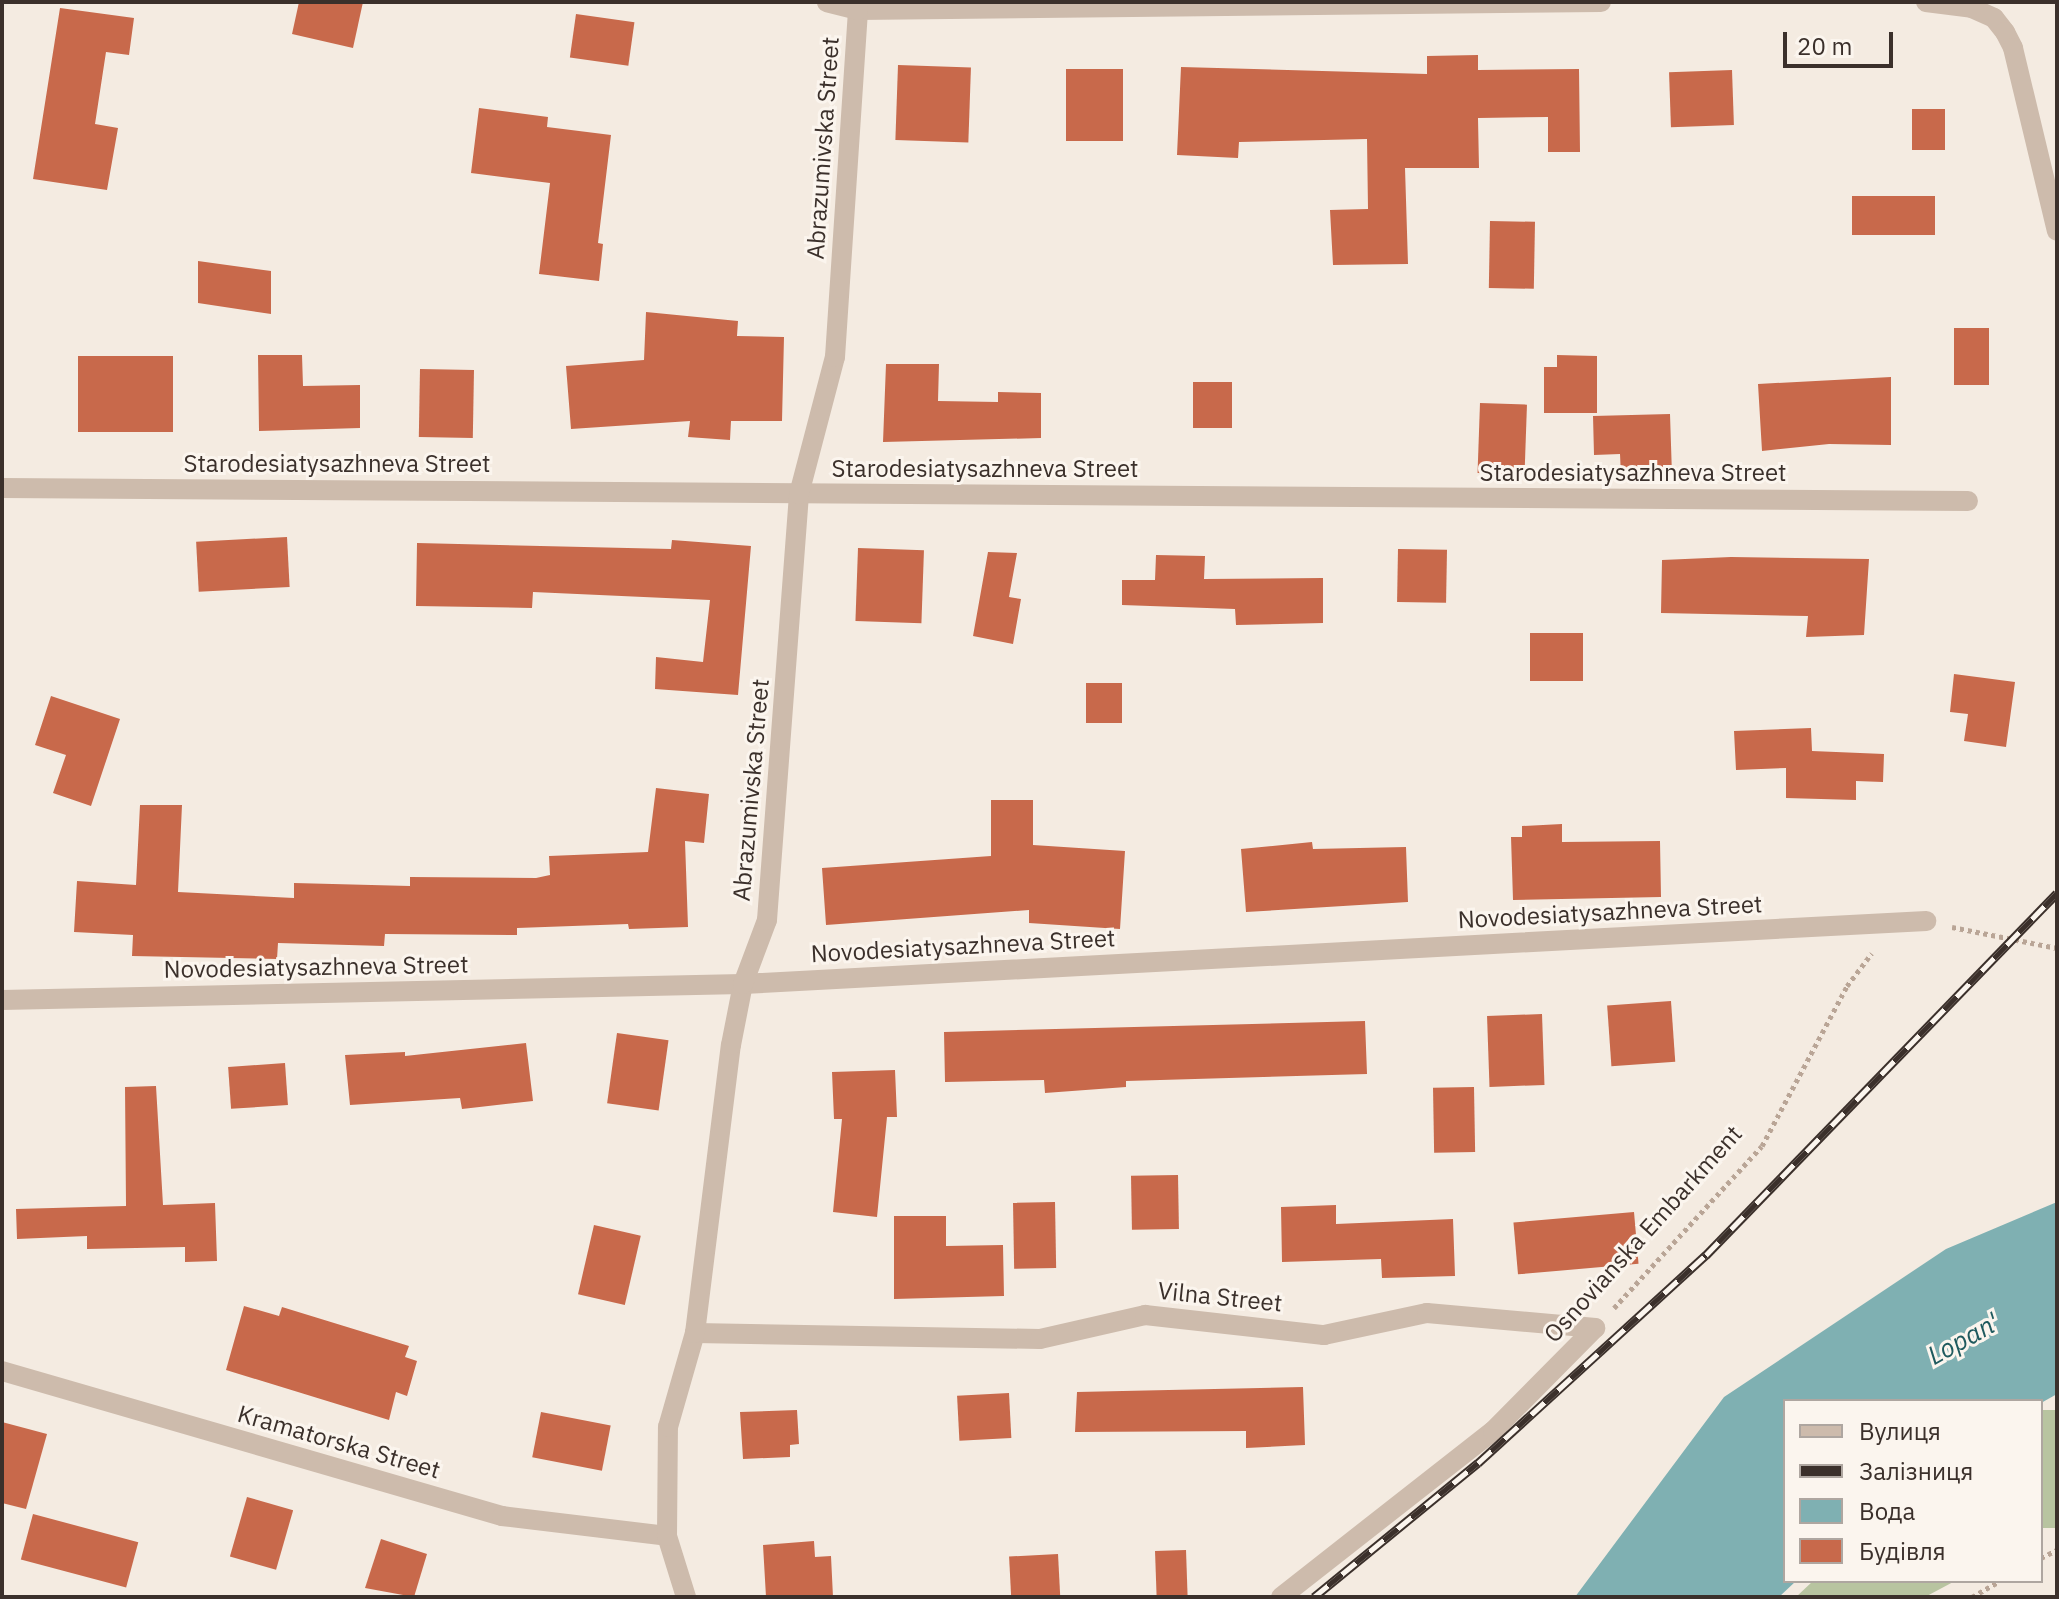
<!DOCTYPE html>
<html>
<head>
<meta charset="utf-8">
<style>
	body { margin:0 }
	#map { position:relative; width:2059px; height:1599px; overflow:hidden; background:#f4ebe1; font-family:"IBM Plex Sans",sans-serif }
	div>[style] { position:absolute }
	.green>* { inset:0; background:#b8c4a0; transform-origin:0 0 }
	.water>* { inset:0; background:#7fb0b2 }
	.building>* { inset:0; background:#c8694b; transform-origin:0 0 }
	.path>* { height:5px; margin-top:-2.5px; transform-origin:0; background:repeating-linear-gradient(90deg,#b9a596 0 4px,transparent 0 8px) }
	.minor>* { height:20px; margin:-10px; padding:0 10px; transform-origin:10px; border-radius:10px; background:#cdbbac }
	.rail>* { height:9px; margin-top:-4.5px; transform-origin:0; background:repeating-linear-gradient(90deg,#fbf5ee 0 18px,#3b302b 0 36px); box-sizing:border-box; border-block:2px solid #3b302b }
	span { translate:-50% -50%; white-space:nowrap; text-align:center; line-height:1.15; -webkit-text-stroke:6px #fbf5ee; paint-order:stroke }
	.street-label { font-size:24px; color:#3b302b }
	.water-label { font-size:26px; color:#1f5a5e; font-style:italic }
	.frame { position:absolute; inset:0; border:4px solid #3b302b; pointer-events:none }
	.legend { position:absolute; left:1783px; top:1399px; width:260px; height:184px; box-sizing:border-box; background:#fbf5ee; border:2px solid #aea6a0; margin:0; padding:10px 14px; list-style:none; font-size:24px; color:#3b302b }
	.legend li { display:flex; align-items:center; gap:16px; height:40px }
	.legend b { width:40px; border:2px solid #aea6a0 }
	.scale { position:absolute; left:1783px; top:32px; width:110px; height:36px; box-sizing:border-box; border:4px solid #3b302b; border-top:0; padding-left:10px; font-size:24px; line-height:28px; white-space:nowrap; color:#3b302b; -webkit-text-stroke:6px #fbf5ee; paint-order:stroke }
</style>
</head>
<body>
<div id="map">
	<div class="green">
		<div style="left:2057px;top:1410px;width:118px;height:18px;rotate:90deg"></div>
		<div style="clip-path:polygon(1813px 1581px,1955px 1581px,1925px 1597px,1796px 1597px)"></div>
	</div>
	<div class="water">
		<div style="clip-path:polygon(2057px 1202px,2057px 1394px,2041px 1403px,1785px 1401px,1785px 1581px,1796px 1581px,1779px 1597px,1575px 1597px,1724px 1397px,1946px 1249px)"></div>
	</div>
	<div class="building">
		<div style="clip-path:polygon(299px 2px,363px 2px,353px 48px,292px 34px)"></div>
		<div style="clip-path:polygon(60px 8px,134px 18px,129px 55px,106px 52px,95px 124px,118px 128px,107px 190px,33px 179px)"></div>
		<div style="left:576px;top:14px;width:59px;height:44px;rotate:8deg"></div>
		<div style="clip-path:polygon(1478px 55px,1478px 70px,1579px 69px,1580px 152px,1548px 152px,1548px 117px,1478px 118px,1479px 168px,1405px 168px,1408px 264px,1333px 265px,1330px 210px,1368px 209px,1367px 139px,1239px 142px,1238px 158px,1177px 155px,1181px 67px,1427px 74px,1427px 56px)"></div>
		<div style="left:898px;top:65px;width:73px;height:75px;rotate:2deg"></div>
		<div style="left:1066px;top:69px;width:57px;height:72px"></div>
		<div style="left:1732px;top:70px;width:55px;height:63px;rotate:88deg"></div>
		<div style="clip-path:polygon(479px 108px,548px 117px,547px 127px,611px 135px,598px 243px,603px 244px,599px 281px,539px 274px,550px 183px,471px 173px)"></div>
		<div style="left:1912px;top:109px;width:33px;height:41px"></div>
		<div style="left:1852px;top:196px;width:83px;height:39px"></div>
		<div style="left:1490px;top:221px;width:45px;height:67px;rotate:1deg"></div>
		<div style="clip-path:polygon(198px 261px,271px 271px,271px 314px,198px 303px)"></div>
		<div style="clip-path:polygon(646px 312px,738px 321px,737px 336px,784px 337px,782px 421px,731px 421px,730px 440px,688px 437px,690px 421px,571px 429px,566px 366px,644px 360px)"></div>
		<div style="left:1954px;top:328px;width:35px;height:57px"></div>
		<div style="clip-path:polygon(258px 355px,302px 355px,303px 386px,360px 385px,360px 428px,259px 431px)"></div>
		<div style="clip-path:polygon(1557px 355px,1597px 356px,1597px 413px,1544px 413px,1544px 367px,1557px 367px)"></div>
		<div style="left:78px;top:356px;width:95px;height:76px"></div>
		<div style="clip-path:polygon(886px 364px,939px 364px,938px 401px,998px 402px,998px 392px,1041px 393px,1041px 438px,883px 442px)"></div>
		<div style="left:420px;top:369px;width:54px;height:68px;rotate:1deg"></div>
		<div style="clip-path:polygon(1891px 377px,1891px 445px,1829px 444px,1762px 451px,1758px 384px)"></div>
		<div style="left:1193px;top:382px;width:39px;height:46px"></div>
		<div style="left:1480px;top:403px;width:47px;height:70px;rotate:2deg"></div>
		<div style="clip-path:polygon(1670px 414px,1672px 475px,1621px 476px,1620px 454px,1594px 455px,1593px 416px)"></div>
		<div style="left:287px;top:537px;width:50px;height:91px;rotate:87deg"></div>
		<div style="clip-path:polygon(672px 540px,751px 546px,738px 695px,655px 689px,656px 657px,703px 662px,710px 600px,533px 592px,532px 608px,416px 606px,417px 543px,671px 549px)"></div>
		<div style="left:858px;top:548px;width:66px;height:73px;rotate:2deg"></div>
		<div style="left:1398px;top:549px;width:49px;height:53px;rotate:1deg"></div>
		<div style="clip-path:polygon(988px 552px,1017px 553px,1009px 597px,1021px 599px,1013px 644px,973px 636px)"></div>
		<div style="clip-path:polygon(1156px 555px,1205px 556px,1204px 579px,1323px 578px,1323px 623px,1236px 625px,1235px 609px,1122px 605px,1122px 580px,1155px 580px)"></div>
		<div style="clip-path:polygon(1731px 557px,1869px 559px,1864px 635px,1806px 637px,1808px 616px,1661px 613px,1662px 560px)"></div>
		<div style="left:1583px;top:633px;width:48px;height:53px;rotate:90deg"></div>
		<div style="clip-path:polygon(1954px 674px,2015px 682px,2006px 747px,1964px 741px,1968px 714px,1950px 712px)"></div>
		<div style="left:1086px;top:683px;width:36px;height:40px"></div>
		<div style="clip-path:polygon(51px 696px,120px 719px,91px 806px,53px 793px,66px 755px,35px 745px)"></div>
		<div style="clip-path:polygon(1811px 728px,1812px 751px,1884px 754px,1883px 782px,1856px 781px,1856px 800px,1786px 798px,1786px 768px,1736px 770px,1734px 731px)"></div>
		<div style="clip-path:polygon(656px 788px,709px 794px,704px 843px,685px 841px,688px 927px,629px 929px,628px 924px,517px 928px,517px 935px,385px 934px,384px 946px,278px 943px,277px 959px,132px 956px,133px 935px,74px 932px,77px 881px,136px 885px,140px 805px,182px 805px,178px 892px,294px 898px,294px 883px,410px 886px,410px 877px,536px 878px,550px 875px,549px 856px,648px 852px)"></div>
		<div style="clip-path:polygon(991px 800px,1033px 800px,1033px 845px,1125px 851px,1120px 929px,1029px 923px,1029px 910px,826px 925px,822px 868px,991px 856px)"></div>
		<div style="clip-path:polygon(1562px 824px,1562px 842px,1660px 841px,1661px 897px,1513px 900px,1511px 837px,1522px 837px,1522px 826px)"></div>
		<div style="clip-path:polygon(1312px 842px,1313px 849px,1406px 847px,1408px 902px,1246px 912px,1241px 849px)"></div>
		<div style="left:1671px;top:1001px;width:61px;height:64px;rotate:86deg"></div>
		<div style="left:1542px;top:1014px;width:71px;height:55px;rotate:88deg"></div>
		<div style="clip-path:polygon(1365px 1021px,1367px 1074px,1126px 1081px,1126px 1087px,1045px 1093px,1044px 1080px,945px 1082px,944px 1032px)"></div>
		<div style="left:617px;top:1033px;width:52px;height:71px;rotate:8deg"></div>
		<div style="clip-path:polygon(526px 1043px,533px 1101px,462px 1109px,460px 1098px,350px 1105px,345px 1055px,405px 1052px,405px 1056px)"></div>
		<div style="left:285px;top:1063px;width:42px;height:57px;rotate:86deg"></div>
		<div style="clip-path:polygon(895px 1070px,897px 1117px,887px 1117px,877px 1217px,833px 1212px,842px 1119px,834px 1119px,832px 1072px)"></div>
		<div style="clip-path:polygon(156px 1086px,163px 1205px,215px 1203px,217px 1261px,185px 1262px,185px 1247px,87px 1249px,87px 1236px,17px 1239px,16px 1209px,126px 1206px,125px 1087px)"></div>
		<div style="left:1474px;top:1087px;width:65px;height:41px;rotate:89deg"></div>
		<div style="left:1178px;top:1175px;width:54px;height:47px;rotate:89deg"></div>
		<div style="left:1055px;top:1202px;width:66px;height:42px;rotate:89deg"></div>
		<div style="clip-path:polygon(1336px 1205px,1336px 1224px,1453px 1219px,1455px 1276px,1382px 1278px,1381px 1259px,1282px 1262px,1281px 1207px)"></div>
		<div style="left:1634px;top:1212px;width:52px;height:121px;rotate:85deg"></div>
		<div style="clip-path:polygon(894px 1216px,946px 1216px,946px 1246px,1003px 1245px,1004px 1296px,894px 1299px)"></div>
		<div style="left:594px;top:1225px;width:48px;height:71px;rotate:13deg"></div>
		<div style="clip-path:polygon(244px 1306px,279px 1316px,282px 1307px,409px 1346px,405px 1357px,417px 1361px,407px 1396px,396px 1392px,389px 1420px,226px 1370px)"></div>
		<div style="clip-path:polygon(1303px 1387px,1305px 1445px,1246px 1448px,1246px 1431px,1075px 1432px,1077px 1392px)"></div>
		<div style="left:1009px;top:1393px;width:45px;height:52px;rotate:87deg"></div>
		<div style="clip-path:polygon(797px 1410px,799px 1444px,790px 1445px,790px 1457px,743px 1459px,740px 1412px)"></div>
		<div style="left:541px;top:1412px;width:71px;height:46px;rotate:11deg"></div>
		<div style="clip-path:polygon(2px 1422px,47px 1434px,26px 1509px,2px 1503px)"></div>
		<div style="left:247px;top:1497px;width:48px;height:62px;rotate:16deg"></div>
		<div style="left:33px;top:1514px;width:109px;height:47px;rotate:15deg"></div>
		<div style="clip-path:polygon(381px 1539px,427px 1554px,414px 1597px,365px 1588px)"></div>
		<div style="clip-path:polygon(814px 1541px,815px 1557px,831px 1556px,833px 1597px,766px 1597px,763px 1545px)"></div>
		<div style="left:1186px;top:1550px;width:47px;height:31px;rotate:88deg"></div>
		<div style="left:1058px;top:1554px;width:43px;height:49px;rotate:87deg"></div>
	</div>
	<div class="path">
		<div style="left:1952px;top:927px;width:107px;rotate:11.3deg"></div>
		<div style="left:1614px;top:1308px;width:219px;rotate:-47.6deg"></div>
		<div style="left:1762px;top:1146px;width:181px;rotate:-62deg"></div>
		<div style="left:1847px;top:986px;width:41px;rotate:-52.9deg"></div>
		<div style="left:2041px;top:1558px;width:18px;rotate:-27deg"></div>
		<div style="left:1972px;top:1597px;width:32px;rotate:-30deg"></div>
	</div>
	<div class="minor">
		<div style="left:1926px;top:2px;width:46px;rotate:7.4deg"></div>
		<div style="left:1972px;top:8px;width:24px;rotate:24deg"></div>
		<div style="left:1994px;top:18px;width:18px;rotate:52deg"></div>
		<div style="left:2005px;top:32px;width:18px;rotate:63deg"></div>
		<div style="left:2013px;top:48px;width:188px;rotate:76.5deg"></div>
		<div style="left:858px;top:10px;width:743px;rotate:-0.62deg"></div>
		<div style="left:2px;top:488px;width:1966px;rotate:0.38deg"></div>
		<div style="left:2px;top:1000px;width:741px;rotate:-1.24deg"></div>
		<div style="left:743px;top:984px;width:1185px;rotate:-3.05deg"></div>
		<div style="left:695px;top:1333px;width:345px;rotate:1deg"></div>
		<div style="left:1040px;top:1339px;width:108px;rotate:-12.9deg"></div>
		<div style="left:1145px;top:1315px;width:180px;rotate:6.4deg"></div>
		<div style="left:1324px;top:1335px;width:105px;rotate:-12.1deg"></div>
		<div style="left:1427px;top:1313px;width:169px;rotate:5.1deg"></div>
		<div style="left:2px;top:1371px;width:521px;rotate:16.17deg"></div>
		<div style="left:502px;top:1516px;width:166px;rotate:6.9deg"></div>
		<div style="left:686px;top:1597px;width:64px;rotate:-107.3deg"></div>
		<div style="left:667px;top:1536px;width:109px;rotate:-89.5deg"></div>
		<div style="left:668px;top:1427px;width:98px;rotate:-74deg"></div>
		<div style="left:695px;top:1333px;width:290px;rotate:-82.9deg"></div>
		<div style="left:731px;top:1045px;width:62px;rotate:-78.9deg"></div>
		<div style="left:743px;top:984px;width:68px;rotate:-69.4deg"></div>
		<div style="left:767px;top:920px;width:427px;rotate:-85.7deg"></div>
		<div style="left:799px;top:494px;width:142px;rotate:-75.3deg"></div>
		<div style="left:835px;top:357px;width:348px;rotate:-86.2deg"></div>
		<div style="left:858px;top:10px;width:32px;rotate:-166deg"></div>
		<div style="left:1281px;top:1597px;width:269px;rotate:-38.1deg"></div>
		<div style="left:1493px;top:1431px;width:145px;rotate:-45.3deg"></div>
	</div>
	<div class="rail">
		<div style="left:1314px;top:1597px;width:212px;rotate:-39.3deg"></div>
		<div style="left:1478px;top:1463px;width:309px;rotate:-42.4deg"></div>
		<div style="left:1706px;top:1255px;width:504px;rotate:-45.88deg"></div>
	</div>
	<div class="street-label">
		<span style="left:823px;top:148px;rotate:-86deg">Abrazumivska Street</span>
		<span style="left:337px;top:464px">Starodesiatysazhneva Street</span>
		<span style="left:985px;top:469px">Starodesiatysazhneva Street</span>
		<span style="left:1633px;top:473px">Starodesiatysazhneva Street</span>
		<span style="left:751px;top:790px;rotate:-85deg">Abrazumivska Street</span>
		<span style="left:1610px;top:912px;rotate:-3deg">Novodesiatysazhneva Street</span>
		<span style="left:963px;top:946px;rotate:-3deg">Novodesiatysazhneva Street</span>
		<span style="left:316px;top:967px;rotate:-1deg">Novodesiatysazhneva Street</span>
		<span style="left:1643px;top:1234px;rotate:-48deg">Osnovianska Embarkment</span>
		<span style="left:1220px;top:1297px;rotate:6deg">Vilna Street</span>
		<span style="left:339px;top:1442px;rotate:16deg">Kramatorska Street</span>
	</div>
	<div class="water-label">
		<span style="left:1963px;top:1339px;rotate:-29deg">Lopan'</span>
	</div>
	<div class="frame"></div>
	<ul class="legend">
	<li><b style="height:10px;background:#cdbbac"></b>Вулиця</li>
	<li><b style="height:10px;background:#3b302b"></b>Залізниця</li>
	<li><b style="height:22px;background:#7fb0b2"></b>Вода</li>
	<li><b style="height:22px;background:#c8694b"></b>Будівля</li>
	</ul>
	<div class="scale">20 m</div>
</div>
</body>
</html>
